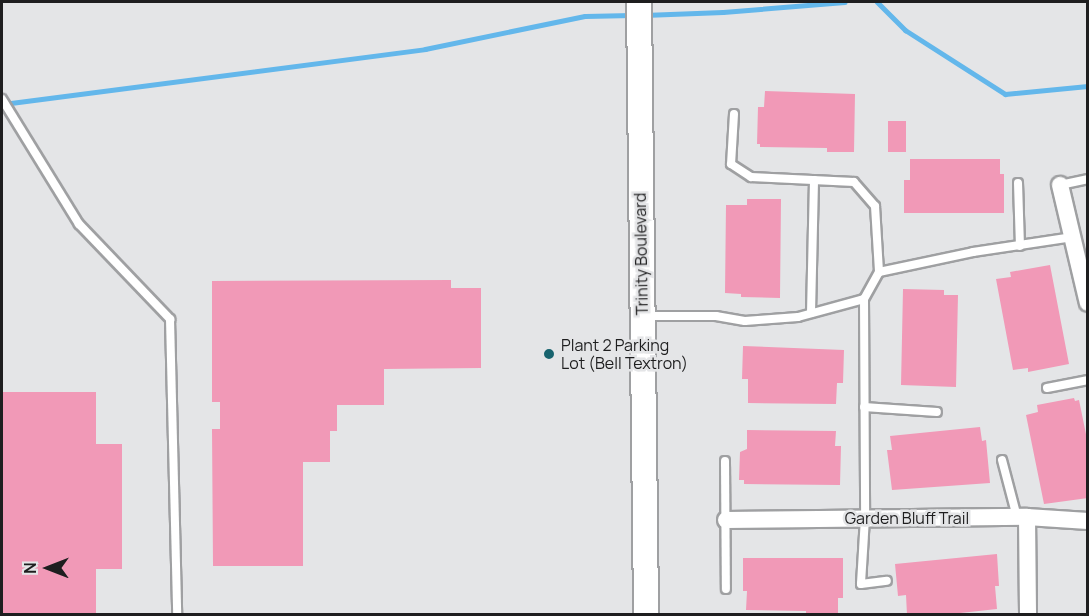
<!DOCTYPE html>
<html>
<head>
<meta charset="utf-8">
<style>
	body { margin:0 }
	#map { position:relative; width:1089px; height:616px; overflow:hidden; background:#e4e5e7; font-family:Manrope,sans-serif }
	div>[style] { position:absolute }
	.stream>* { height:5px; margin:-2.5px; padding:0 2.5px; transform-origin:2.5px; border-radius:2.5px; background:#63b7eb }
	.building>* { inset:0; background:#f199b7; transform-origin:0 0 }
	.roads { filter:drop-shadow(2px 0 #9fa0a2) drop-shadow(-2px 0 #9fa0a2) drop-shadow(0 2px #9fa0a2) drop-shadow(0 -2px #9fa0a2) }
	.lane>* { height:8px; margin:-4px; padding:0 4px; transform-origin:4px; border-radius:4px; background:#fff }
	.street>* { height:16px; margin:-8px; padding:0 8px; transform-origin:8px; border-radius:8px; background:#fff }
	.secondary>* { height:24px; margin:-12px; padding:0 12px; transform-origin:12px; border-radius:12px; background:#fff }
	.dots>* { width:16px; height:16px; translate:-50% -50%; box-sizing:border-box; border:3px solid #e4e5e7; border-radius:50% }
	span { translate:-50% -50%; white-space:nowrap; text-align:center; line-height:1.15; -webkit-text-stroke:5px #e4e5e7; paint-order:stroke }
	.street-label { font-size:16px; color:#1e1e1f }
	.poi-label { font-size:16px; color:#1e1e1f }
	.left { translate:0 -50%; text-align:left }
	.frame { position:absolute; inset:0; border:3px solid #1e1e1f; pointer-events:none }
	.north { position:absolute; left:18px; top:538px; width:60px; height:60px; -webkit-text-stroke:4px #e4e5e7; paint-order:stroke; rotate:270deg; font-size:16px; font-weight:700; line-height:24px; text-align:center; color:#1e1e1f }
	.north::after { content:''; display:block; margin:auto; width:21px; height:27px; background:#1e1e1f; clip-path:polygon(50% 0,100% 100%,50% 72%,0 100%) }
</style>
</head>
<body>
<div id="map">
	<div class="stream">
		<div style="left:877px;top:2px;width:40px;rotate:45deg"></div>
		<div style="left:905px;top:30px;width:119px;rotate:32.6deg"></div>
		<div style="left:1005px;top:94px;width:83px;rotate:-5.5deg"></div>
		<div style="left:644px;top:15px;width:79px;rotate:-2.2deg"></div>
		<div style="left:723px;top:12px;width:122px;rotate:-4.7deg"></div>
		<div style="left:3px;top:104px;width:426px;rotate:-7.4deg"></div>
		<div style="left:425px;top:49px;width:163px;rotate:-11.7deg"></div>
		<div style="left:585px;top:16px;width:47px;rotate:-1.2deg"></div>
	</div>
	<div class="building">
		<div style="clip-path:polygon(765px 91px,855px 94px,854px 152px,827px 152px,827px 148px,760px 147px,760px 144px,757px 144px,758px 107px,764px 107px)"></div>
		<div style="left:888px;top:121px;width:18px;height:31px"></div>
		<div style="clip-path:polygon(910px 159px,1000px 159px,1000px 174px,1004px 174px,1004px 213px,904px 213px,904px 180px,910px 180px)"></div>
		<div style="clip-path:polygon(747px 199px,781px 199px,780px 298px,741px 297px,741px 294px,725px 293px,726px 205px,747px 205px)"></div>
		<div style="clip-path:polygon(1050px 265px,1069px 364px,1028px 372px,1028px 368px,1013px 370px,996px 279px,1011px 277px,1010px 272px)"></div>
		<div style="clip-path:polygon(451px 280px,451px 288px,481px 288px,481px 368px,384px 369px,384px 405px,337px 405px,337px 431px,330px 431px,330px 462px,303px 462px,303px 566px,213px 566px,212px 429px,220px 429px,220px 402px,212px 402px,212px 281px)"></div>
		<div style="clip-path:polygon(903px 289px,944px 290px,944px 295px,958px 295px,956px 387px,901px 385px)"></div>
		<div style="clip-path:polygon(743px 346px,844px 350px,843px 383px,837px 383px,836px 404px,748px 403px,748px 379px,742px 379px)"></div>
		<div style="clip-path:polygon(2px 392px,96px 392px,96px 444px,122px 444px,122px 569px,96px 569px,96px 615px,2px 615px)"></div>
		<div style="clip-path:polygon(1074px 398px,1075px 401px,1079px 400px,1088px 444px,1088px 498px,1044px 504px,1026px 415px,1038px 412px,1037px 405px)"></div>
		<div style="clip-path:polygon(980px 427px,982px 441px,986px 440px,990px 483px,892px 490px,887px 450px,892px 450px,890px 436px)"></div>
		<div style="clip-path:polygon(747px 430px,836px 431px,835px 446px,841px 446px,840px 485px,744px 484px,744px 480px,739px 480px,740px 452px,747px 449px)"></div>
		<div style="clip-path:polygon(997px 554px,999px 586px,995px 586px,997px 609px,942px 615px,907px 615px,906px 595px,898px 596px,895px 564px)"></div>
		<div style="clip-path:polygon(743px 558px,843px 558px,843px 598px,838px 598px,838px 614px,806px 614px,806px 611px,746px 610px,747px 591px,743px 591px)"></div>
	</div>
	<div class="roads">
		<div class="lane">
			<div style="left:2px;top:99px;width:147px;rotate:58.4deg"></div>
			<div style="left:79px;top:224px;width:132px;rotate:46.2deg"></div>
			<div style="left:170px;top:319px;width:295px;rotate:88.6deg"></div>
			<div style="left:734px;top:114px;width:50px;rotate:93.4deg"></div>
			<div style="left:731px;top:164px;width:24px;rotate:33deg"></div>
			<div style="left:751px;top:177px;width:103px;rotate:2.8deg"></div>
			<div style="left:854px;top:182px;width:32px;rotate:49deg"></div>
			<div style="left:875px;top:206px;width:66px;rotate:86.5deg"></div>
			<div style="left:879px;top:272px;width:31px;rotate:119deg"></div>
			<div style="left:864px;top:299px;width:219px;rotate:89.7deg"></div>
			<div style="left:865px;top:518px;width:66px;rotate:93.5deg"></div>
			<div style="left:861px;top:584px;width:26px;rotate:-7deg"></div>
			<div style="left:1018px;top:183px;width:63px;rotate:88.2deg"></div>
			<div style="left:1060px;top:185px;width:29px;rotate:-12deg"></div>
			<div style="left:879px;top:272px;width:96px;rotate:-12deg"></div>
			<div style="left:973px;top:252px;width:101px;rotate:-8.5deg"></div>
			<div style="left:811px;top:313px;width:133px;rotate:-88.7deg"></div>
			<div style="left:645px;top:316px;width:71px"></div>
			<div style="left:716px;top:316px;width:29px;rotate:10deg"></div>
			<div style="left:745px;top:321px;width:53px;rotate:-4.3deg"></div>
			<div style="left:798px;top:317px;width:68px;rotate:-15.3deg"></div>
			<div style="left:1047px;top:388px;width:42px;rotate:-11deg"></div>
			<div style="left:864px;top:407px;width:73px;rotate:3.9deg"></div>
			<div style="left:1002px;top:460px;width:59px;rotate:75.3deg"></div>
			<div style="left:725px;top:461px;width:128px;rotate:89.6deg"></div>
		</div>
		<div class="street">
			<div style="left:1060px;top:185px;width:121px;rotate:76.7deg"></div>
			<div style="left:1027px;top:517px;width:97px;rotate:89.4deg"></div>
			<div style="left:726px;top:520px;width:301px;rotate:-0.6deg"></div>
			<div style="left:1027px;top:517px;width:61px;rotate:3.8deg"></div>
		</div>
		<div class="secondary">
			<div style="left:639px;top:2px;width:612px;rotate:89.34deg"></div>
		</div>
	</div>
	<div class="dots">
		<div style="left:549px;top:354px;background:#17636e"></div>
	</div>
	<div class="street-label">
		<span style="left:641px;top:254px;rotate:-91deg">Trinity Boulevard</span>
		<span style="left:907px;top:518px">Garden Bluff Trail</span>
	</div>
	<div class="poi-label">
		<span class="left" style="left:561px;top:354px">Plant 2 Parking<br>Lot (Bell Textron)</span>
	</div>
	<div class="frame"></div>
	<div class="north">N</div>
</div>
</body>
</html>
